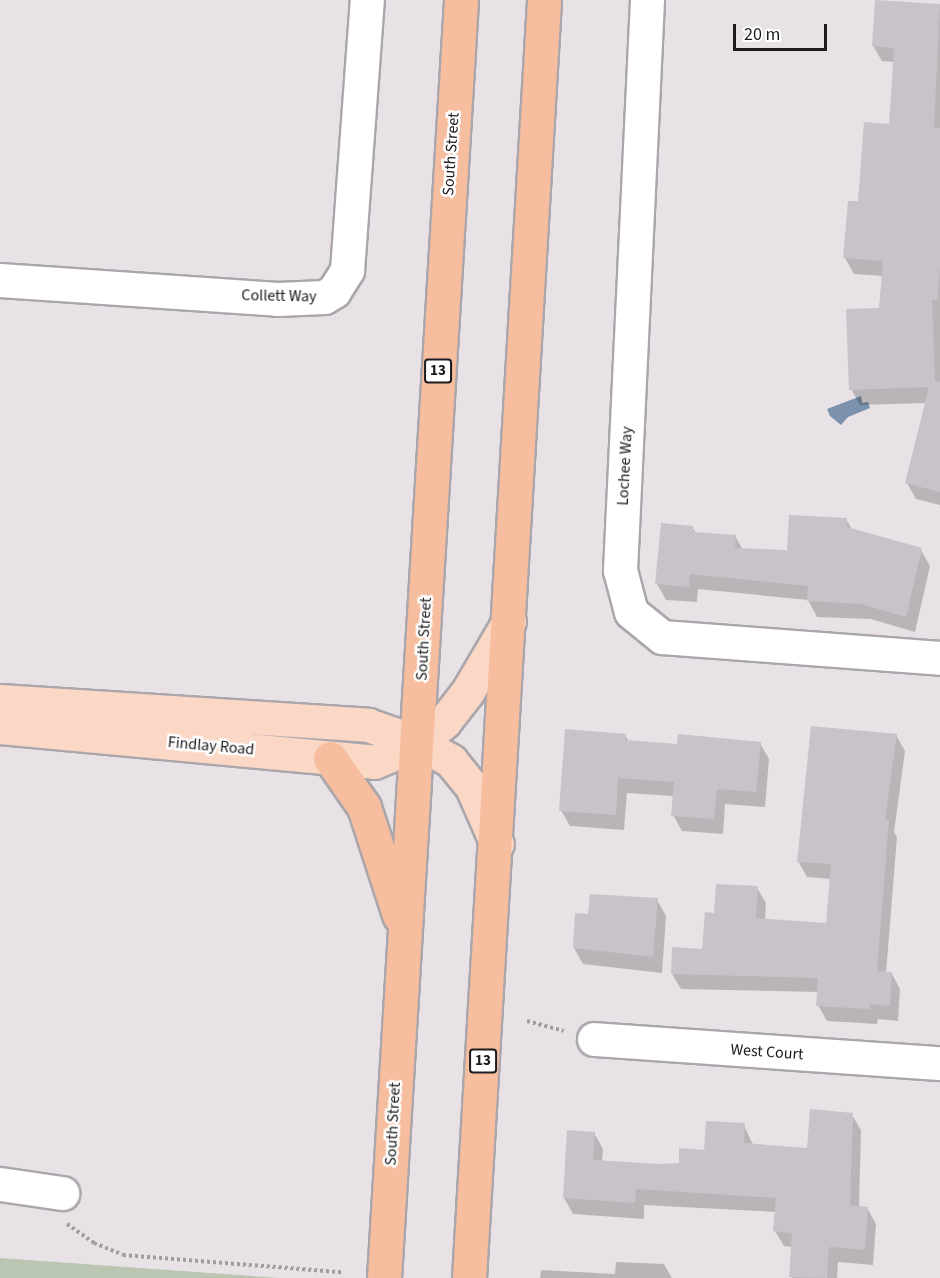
<!DOCTYPE html>
<html>
<head>
<meta charset="utf-8">
<style>
	body { margin:0 }
	#map { position:relative; width:940px; height:1278px; overflow:hidden; background:#e8e2e7; font-family:"Source Sans 3",sans-serif }
	div>[style] { position:absolute }
	.green>* { inset:0; background:#bac5b2 }
	.water>* { inset:0; background:#7b91ac }
	.shadow>* { inset:0; background:#0003 }
	.building>* { inset:0; background:#c8c3c8 }
	.path>* { height:4px; margin-top:-2px; transform-origin:0; background:repeating-linear-gradient(90deg,#a09ca0 0 3px,transparent 0 6px) }
	.roads { filter:drop-shadow(2px 0 #aba6ab) drop-shadow(-2px 0 #aba6ab) drop-shadow(0 2px #aba6ab) drop-shadow(0 -2px #aba6ab) }
	.minor>* { height:33px; margin:-16.5px; padding:0 16.5px; transform-origin:16.5px; border-radius:16.5px; background:#fff }
	.major>* { height:33px; margin:-16.5px; padding:0 16.5px; transform-origin:16.5px; border-radius:16.5px; background:#fad8c5 }
	.highway>* { height:33px; margin:-16.5px; padding:0 16.5px; transform-origin:16.5px; border-radius:16.5px; background:#f6be9e }
	span { translate:-50% -50%; white-space:nowrap; text-align:center; line-height:1.15; -webkit-text-stroke:5px #fff; paint-order:stroke }
	.shield-label span { padding:2px 4px; background:#fff; border:2px solid; border-radius:4px; -webkit-text-stroke-width:0 }
	.shield-label { font-size:15px; color:#1c1a1c; font-weight:700 }
	.street-label { font-size:16px; color:#1c1a1c }
	.scale { position:absolute; left:733px; top:24px; width:94px; height:27px; box-sizing:border-box; border:3px solid #1c1a1c; border-top:0; padding-left:8px; font-size:18px; line-height:21px; white-space:nowrap; color:#1c1a1c; -webkit-text-stroke:4px #fff; paint-order:stroke }
</style>
</head>
<body>
<div id="map">
	<div class="green">
		<div style="clip-path:polygon(0 1258px,280px 1278px,0 1278px)"></div>
	</div>
	<div class="water">
		<div style="clip-path:polygon(861px 396px,862px 403px,868px 402px,870px 408px,848px 417px,841px 425px,830px 416px,827px 409px)"></div>
	</div>
	<div class="shadow">
		<div style="clip-path:polygon(876px 1px,940px 6px,940px 505px,916px 499px,907px 483px,926px 403px,860px 405px,851px 389px,880px 310px,883px 276px,854px 274px,845px 258px,859px 203px,890px 126px,895px 62px,882px 61px,873px 46px)"></div>
		<div style="clip-path:polygon(846px 519px,853px 531px,921px 550px,930px 566px,915px 632px,871px 619px,817px 617px,808px 600px,698px 589px,697px 602px,666px 600px,657px 584px,692px 527px,696px 533px,735px 536px,743px 550px,788px 552px)"></div>
		<div style="clip-path:polygon(625px 735px,629px 742px,679px 746px,760px 743px,769px 759px,765px 807px,725px 804px,723px 834px,682px 831px,673px 815px,674px 796px,627px 793px,624px 830px,570px 826px,561px 810px)"></div>
		<div style="clip-path:polygon(896px 735px,905px 751px,894px 832px,897px 837px,886px 973px,892px 974px,900px 989px,898px 1021px,878px 1019px,877px 1024px,827px 1021px,818px 1005px,819px 992px,681px 989px,672px 974px,704px 950px,716px 915px,757px 888px,766px 903px,765px 920px,827px 924px,831px 879px,807px 877px,798px 861px)"></div>
		<div style="clip-path:polygon(657px 900px,666px 916px,662px 973px,583px 964px,574px 948px,590px 916px)"></div>
		<div style="clip-path:polygon(852px 1115px,861px 1130px,859px 1207px,867px 1208px,876px 1224px,873px 1265px,838px 1262px,837px 1278px,792px 1278px,793px 1247px,784px 1246px,775px 1231px,776px 1212px,644px 1205px,644px 1219px,573px 1214px,564px 1198px,594px 1133px,603px 1149px,602px 1162px,661px 1166px,680px 1164px,744px 1125px,753px 1145px,809px 1150px)"></div>
		<div style="clip-path:polygon(616px 1262px,664px 1264px,672px 1278px,540px 1278px,541px 1270px,615px 1274px)"></div>
	</div>
	<div class="building">
		<div style="clip-path:polygon(875px 0,940px 4px,934px 127px,940px 128px,940px 268px,937px 300px,932px 300px,935px 381px,940px 382px,940px 492px,905px 483px,929px 387px,849px 390px,846px 309px,879px 308px,883px 261px,843px 258px,848px 201px,858px 201px,864px 122px,889px 124px,894px 48px,872px 46px)"></div>
		<div style="clip-path:polygon(789px 515px,847px 518px,847px 527px,922px 548px,906px 617px,861px 604px,807px 601px,808px 586px,690px 574px,689px 587px,655px 584px,661px 523px,693px 526px,693px 532px,736px 535px,735px 548px,787px 550px)"></div>
		<div style="clip-path:polygon(811px 726px,897px 734px,885px 820px,889px 820px,877px 971px,892px 972px,890px 1006px,870px 1004px,869px 1009px,816px 1006px,818px 978px,671px 974px,672px 947px,702px 949px,705px 912px,714px 913px,716px 884px,758px 886px,756px 918px,826px 923px,831px 864px,797px 862px)"></div>
		<div style="clip-path:polygon(565px 729px,626px 734px,625px 740px,677px 744px,678px 734px,761px 742px,756px 792px,717px 789px,714px 819px,671px 816px,674px 782px,618px 778px,616px 815px,559px 811px)"></div>
		<div style="clip-path:polygon(590px 894px,658px 898px,653px 957px,573px 948px,575px 913px,588px 914px)"></div>
		<div style="clip-path:polygon(810px 1109px,853px 1113px,850px 1205px,868px 1207px,865px 1250px,829px 1247px,827px 1278px,789px 1277px,792px 1233px,773px 1231px,776px 1198px,636px 1189px,635px 1203px,563px 1198px,567px 1130px,595px 1132px,593px 1160px,661px 1164px,679px 1163px,679px 1148px,704px 1150px,706px 1121px,745px 1123px,744px 1143px,807px 1148px)"></div>
	</div>
	<div class="path">
		<div style="left:527px;top:1021px;width:38px;rotate:15deg"></div>
		<div style="left:67px;top:1224px;width:33px;rotate:35deg"></div>
		<div style="left:94px;top:1243px;width:31px;rotate:22deg"></div>
		<div style="left:123px;top:1255px;width:219px;rotate:4.5deg"></div>
	</div>
	<div class="roads">
		<div class="minor">
			<div style="left:647px;top:0;width:571px;rotate:92.71deg"></div>
			<div style="left:620px;top:570px;width:43px;rotate:75.3deg"></div>
			<div style="left:631px;top:612px;width:40px;rotate:39deg"></div>
			<div style="left:662px;top:637px;width:279px;rotate:4.3deg"></div>
			<div style="left:0;top:280px;width:278px;rotate:3.9deg"></div>
			<div style="left:277px;top:299px;width:47px;rotate:-2.4deg"></div>
			<div style="left:324px;top:297px;width:12px;rotate:-31deg"></div>
			<div style="left:334px;top:291px;width:25px;rotate:-58deg"></div>
			<div style="left:347px;top:270px;width:271px;rotate:-85.8deg"></div>
			<div style="left:594px;top:1039px;width:347px;rotate:4deg"></div>
			<div style="left:0;top:1184px;width:63px;rotate:8.3deg"></div>
		</div>
		<div class="major">
			<div style="left:0;top:701px;width:369px;rotate:3.7deg"></div>
			<div style="left:368px;top:725px;width:54px;rotate:19.4deg"></div>
			<div style="left:419px;top:743px;width:37px;rotate:29deg"></div>
			<div style="left:451px;top:761px;width:33px;rotate:51deg"></div>
			<div style="left:472px;top:787px;width:62px;rotate:66.3deg"></div>
			<div style="left:0;top:727px;width:376px;rotate:5.3deg"></div>
			<div style="left:374px;top:762px;width:49px;rotate:-22.9deg"></div>
			<div style="left:419px;top:743px;width:33px;rotate:-40deg"></div>
			<div style="left:444px;top:722px;width:39px;rotate:-52deg"></div>
			<div style="left:468px;top:691px;width:81px;rotate:-59.6deg"></div>
		</div>
		<div class="highway">
			<div style="left:330px;top:758px;width:60px;rotate:55.2deg"></div>
			<div style="left:364px;top:807px;width:114px;rotate:72deg"></div>
			<div style="left:384px;top:1278px;width:1280px;rotate:-86.55deg"></div>
			<div style="left:469px;top:1278px;width:1280px;rotate:-86.64deg"></div>
		</div>
	</div>
	<div class="shield-label">
		<span style="left:438px;top:371px">13</span>
		<span style="left:483px;top:1061px">13</span>
	</div>
	<div class="street-label">
		<span style="left:451px;top:154px;rotate:-86deg">South Street</span>
		<span style="left:279px;top:296px;rotate:1deg">Collett Way</span>
		<span style="left:625px;top:466px;rotate:-87deg">Lochee Way</span>
		<span style="left:424px;top:639px;rotate:-87deg">South Street</span>
		<span style="left:211px;top:746px;rotate:5deg">Findlay Road</span>
		<span style="left:767px;top:1052px;rotate:4deg">West Court</span>
		<span style="left:393px;top:1124px;rotate:-87deg">South Street</span>
	</div>
	<div class="scale">20 m</div>
</div>
</body>
</html>
